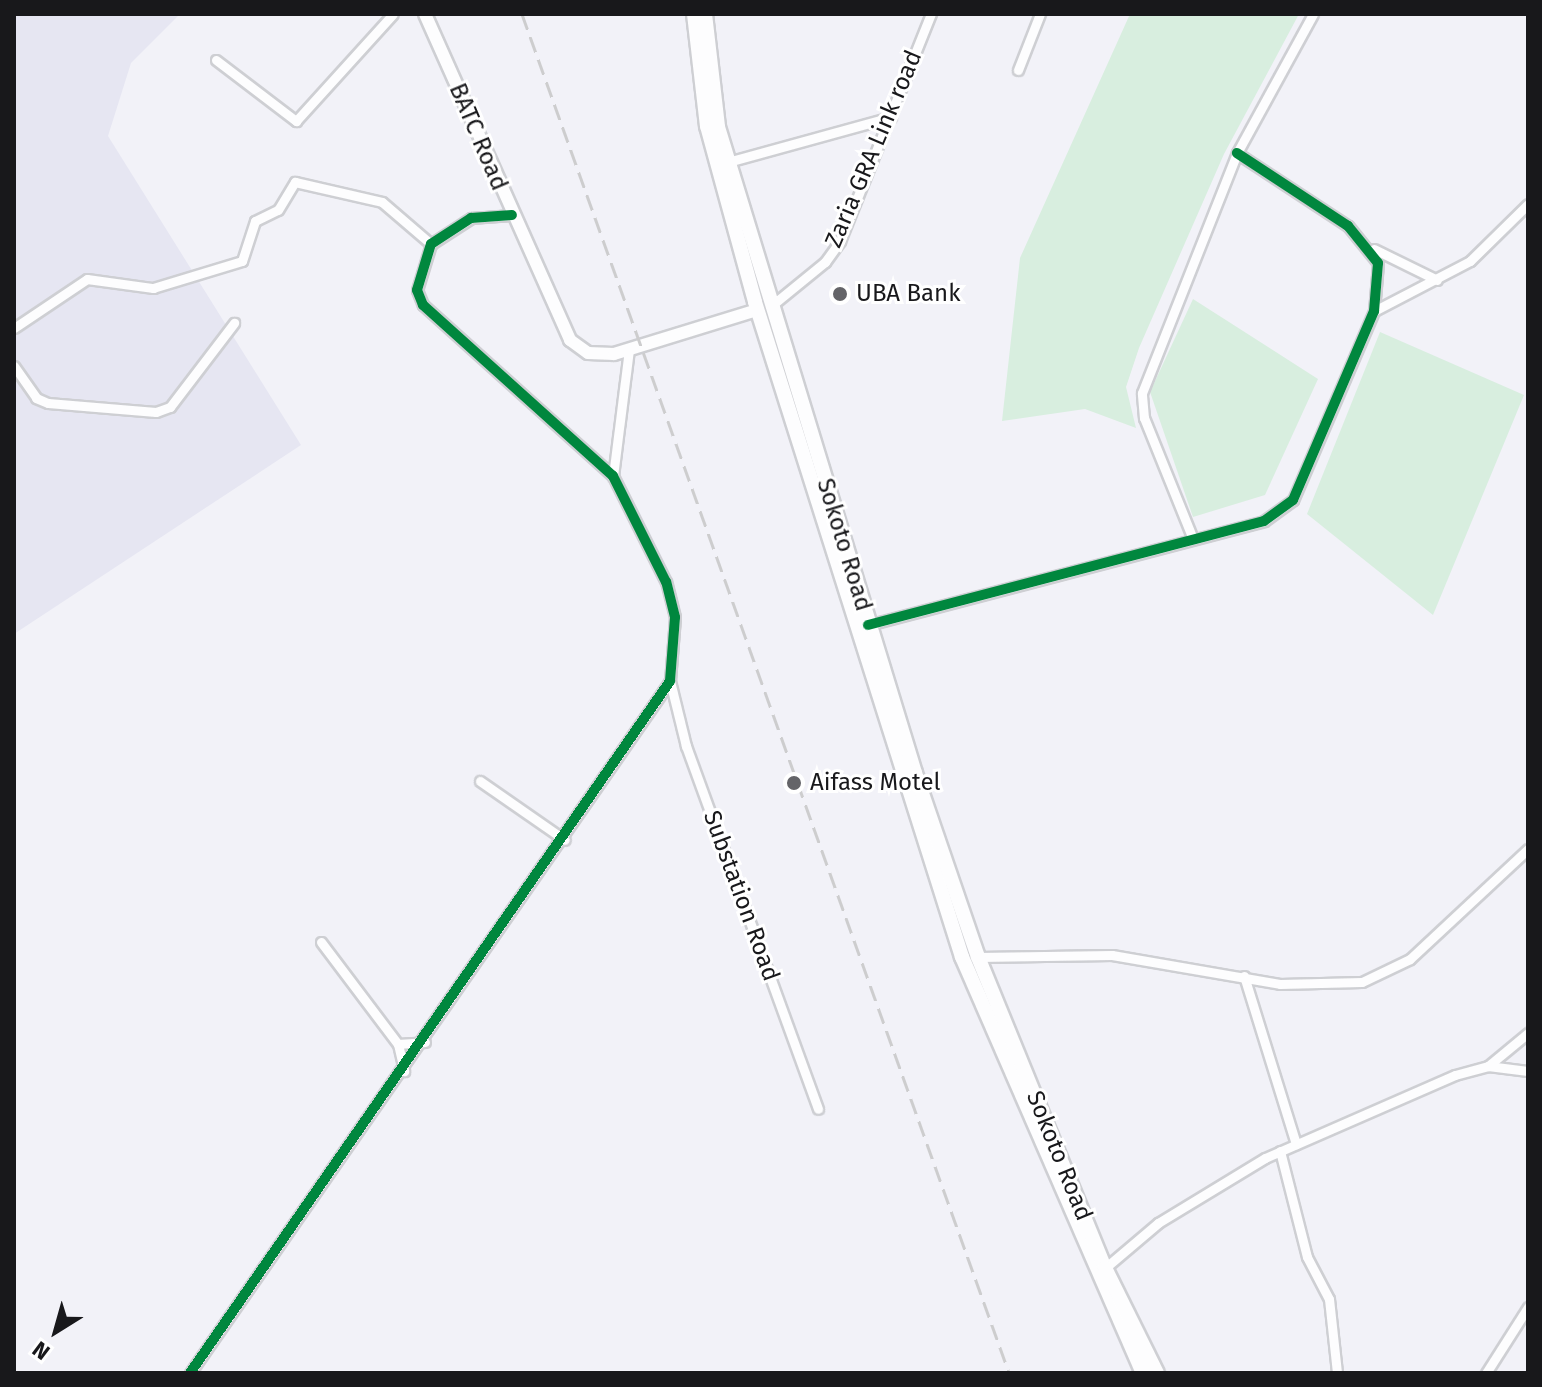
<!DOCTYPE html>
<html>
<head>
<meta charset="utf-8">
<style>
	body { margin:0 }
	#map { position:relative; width:1542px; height:1387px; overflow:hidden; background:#f2f2f8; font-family:"Fira Sans",sans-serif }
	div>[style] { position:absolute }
	.built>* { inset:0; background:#e6e6f2 }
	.green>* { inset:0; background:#d8eedf }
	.roads { filter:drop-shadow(2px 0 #cecfd3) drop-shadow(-2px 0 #cecfd3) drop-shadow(0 2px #cecfd3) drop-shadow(0 -2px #cecfd3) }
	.street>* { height:9px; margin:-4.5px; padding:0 4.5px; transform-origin:4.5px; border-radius:4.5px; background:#fdfdfe }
	.secondary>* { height:12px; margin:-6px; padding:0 6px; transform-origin:6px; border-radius:6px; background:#fdfdfe }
	.primary>* { height:14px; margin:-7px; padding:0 7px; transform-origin:7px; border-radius:7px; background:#fdfdfe }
	.rail>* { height:3px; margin-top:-1.5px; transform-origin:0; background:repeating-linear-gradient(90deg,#cdcdce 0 16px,transparent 0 24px) }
	.cycleway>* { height:10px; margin:-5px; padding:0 5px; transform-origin:5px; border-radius:5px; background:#00873e }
	.dots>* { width:22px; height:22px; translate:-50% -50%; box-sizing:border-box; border:4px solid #fff; border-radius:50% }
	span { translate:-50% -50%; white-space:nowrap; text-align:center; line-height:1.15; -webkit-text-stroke:6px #fff; paint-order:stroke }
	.street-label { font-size:24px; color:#18181b }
	.poi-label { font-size:24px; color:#18181b }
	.left { translate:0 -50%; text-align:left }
	.frame { position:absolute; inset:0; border:16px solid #18181b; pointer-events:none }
	.north { position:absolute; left:16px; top:1291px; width:80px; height:80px; -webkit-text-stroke:6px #fff; paint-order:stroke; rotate:217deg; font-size:22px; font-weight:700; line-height:32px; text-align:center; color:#18181b }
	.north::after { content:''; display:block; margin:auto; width:28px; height:36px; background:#18181b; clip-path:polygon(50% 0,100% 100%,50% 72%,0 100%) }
</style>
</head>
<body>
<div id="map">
	<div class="built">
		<div style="clip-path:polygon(14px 14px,180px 14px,131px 63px,108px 136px,301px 445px,14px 634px)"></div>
	</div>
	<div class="green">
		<div style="clip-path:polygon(1130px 14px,1299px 14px,1224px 154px,1139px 348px,1126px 387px,1136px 428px,1085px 409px,1002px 421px,1020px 258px)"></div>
		<div style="clip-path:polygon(1193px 299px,1318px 379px,1265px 495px,1193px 517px,1150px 392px)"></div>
		<div style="clip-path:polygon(1380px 332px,1524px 395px,1433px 615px,1307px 514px)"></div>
	</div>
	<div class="roads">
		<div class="street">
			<div style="left:216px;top:60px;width:101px;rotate:37.3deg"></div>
			<div style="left:296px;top:121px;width:144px;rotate:-47.8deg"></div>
			<div style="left:1018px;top:70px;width:60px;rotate:-68.6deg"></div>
			<div style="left:728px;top:162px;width:169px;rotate:-15.4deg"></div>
			<div style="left:1374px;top:249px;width:70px;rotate:26.2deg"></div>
			<div style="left:771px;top:306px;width:70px;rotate:-39.2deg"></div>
			<div style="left:825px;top:262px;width:26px;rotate:-54deg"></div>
			<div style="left:840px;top:241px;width:245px;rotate:-68.2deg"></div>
			<div style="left:1374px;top:311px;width:108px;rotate:-27.5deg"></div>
			<div style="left:1470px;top:261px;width:81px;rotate:-44.5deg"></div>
			<div style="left:14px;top:328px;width:88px;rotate:-33.9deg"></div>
			<div style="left:87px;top:279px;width:67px;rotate:7.8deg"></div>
			<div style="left:153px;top:288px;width:93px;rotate:-16.9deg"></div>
			<div style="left:242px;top:261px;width:42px;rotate:-72deg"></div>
			<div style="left:255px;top:221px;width:25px;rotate:-26deg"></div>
			<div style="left:278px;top:210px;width:33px;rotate:-59deg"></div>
			<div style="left:295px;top:182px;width:89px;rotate:12.9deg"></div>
			<div style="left:382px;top:202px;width:65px;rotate:40.6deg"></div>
			<div style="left:14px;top:366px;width:39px;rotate:55deg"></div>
			<div style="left:36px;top:398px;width:13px;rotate:23deg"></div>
			<div style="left:48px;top:403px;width:108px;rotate:4.8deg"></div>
			<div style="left:156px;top:412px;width:15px;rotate:-20deg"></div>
			<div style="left:170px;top:407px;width:106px;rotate:-52.7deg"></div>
			<div style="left:613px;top:476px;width:127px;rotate:-82.8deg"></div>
			<div style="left:1193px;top:539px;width:131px;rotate:-112deg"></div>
			<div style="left:1144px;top:418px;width:25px;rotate:-95deg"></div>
			<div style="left:1142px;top:393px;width:258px;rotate:-68.4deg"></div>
			<div style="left:1237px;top:153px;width:158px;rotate:-61.3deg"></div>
			<div style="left:868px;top:625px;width:409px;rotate:-14.7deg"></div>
			<div style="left:1264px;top:521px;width:36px;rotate:-36deg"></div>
			<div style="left:1293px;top:500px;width:206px;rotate:-66.8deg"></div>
			<div style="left:1374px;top:311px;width:48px;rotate:-85.2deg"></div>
			<div style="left:1378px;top:263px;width:48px;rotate:-129deg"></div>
			<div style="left:1348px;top:226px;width:133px;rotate:-146.7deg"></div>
			<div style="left:670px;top:681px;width:67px;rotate:76.2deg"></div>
			<div style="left:686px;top:746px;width:386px;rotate:70deg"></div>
			<div style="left:480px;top:781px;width:103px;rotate:34.8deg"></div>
			<div style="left:321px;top:942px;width:128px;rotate:53deg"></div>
			<div style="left:398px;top:1044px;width:28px;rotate:77deg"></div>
			<div style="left:978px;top:957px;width:134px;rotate:-0.9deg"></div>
			<div style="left:1112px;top:955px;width:170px;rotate:9.8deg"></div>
			<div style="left:1280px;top:984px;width:82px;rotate:-1.4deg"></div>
			<div style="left:1362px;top:982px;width:53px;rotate:-25.6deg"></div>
			<div style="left:1410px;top:959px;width:161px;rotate:-43deg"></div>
			<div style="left:1244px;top:976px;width:176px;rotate:72.8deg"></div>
			<div style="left:398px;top:1044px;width:27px;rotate:-4deg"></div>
			<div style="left:1488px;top:1066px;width:52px;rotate:-39.5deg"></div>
			<div style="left:1280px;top:1151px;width:109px;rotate:75.7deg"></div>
			<div style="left:1307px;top:1257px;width:47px;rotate:62.4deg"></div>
			<div style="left:1329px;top:1299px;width:74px;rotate:83.8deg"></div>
			<div style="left:1105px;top:1268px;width:70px;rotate:-40.3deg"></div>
			<div style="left:1158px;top:1223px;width:125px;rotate:-31.3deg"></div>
			<div style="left:1265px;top:1158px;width:207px;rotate:-23.6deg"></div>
			<div style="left:1455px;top:1075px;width:34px;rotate:-15deg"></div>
			<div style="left:1488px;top:1066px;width:40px;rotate:7.1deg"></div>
			<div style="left:190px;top:1373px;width:842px;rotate:-55.25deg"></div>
			<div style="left:670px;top:681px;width:64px;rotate:-85.5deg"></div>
			<div style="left:675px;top:617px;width:36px;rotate:-104deg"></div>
			<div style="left:666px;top:582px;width:119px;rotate:-116.6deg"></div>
			<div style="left:613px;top:476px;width:256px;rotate:-138deg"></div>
			<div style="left:423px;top:305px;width:16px;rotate:-112deg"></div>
			<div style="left:417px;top:290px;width:48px;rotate:-73.1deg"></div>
			<div style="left:431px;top:244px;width:48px;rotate:-33deg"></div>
			<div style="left:471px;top:218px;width:41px;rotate:-4.2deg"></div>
			<div style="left:1486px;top:1373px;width:78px;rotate:-57.5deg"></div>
		</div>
		<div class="secondary">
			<div style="left:425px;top:14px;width:357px;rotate:66deg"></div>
			<div style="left:570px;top:340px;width:22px;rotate:36deg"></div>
			<div style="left:588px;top:353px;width:26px;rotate:2deg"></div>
			<div style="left:614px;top:354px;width:150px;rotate:-17.1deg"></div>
		</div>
		<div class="primary">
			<div style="left:694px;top:14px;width:113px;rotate:83.4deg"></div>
			<div style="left:707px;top:126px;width:182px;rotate:74.7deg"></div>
			<div style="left:755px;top:302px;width:687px;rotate:72.46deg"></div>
			<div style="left:962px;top:957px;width:454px;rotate:66.5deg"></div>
			<div style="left:705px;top:14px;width:114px;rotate:83.4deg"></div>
			<div style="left:718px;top:127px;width:675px;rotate:73.04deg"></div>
			<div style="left:915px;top:773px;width:194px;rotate:71.1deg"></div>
			<div style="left:978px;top:957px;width:336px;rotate:67.8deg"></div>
			<div style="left:1105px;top:1268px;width:117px;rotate:63.7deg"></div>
		</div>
	</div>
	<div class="rail">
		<div style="left:522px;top:14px;width:1444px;rotate:70.28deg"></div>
	</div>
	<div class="cycleway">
		<div style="left:868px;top:625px;width:409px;rotate:-14.7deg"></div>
		<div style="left:1264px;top:521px;width:36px;rotate:-36deg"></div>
		<div style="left:1293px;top:500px;width:206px;rotate:-66.8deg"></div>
		<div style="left:1374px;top:311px;width:48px;rotate:-85.2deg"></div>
		<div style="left:1378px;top:263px;width:48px;rotate:-129deg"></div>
		<div style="left:1348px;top:226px;width:133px;rotate:-146.7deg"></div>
		<div style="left:190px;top:1373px;width:842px;rotate:-55.25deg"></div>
		<div style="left:670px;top:681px;width:64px;rotate:-85.5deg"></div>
		<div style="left:675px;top:617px;width:36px;rotate:-104deg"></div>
		<div style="left:666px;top:582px;width:119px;rotate:-116.6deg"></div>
		<div style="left:613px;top:476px;width:256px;rotate:-138deg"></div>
		<div style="left:423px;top:305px;width:16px;rotate:-112deg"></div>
		<div style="left:417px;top:290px;width:48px;rotate:-73.1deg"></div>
		<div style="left:431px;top:244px;width:48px;rotate:-33deg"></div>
		<div style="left:471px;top:218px;width:41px;rotate:-4.2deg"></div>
	</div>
	<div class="dots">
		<div style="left:840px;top:294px;background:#646468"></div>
		<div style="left:794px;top:783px;background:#646468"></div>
	</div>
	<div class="street-label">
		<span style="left:478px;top:137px;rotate:67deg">BATC Road</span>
		<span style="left:874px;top:149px;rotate:-67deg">Zaria GRA Link road</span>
		<span style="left:844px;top:545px;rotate:73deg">Sokoto Road</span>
		<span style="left:741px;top:896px;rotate:70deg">Substation Road</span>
		<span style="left:1059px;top:1156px;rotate:68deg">Sokoto Road</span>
	</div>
	<div class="poi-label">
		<span class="left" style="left:856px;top:294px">UBA Bank</span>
		<span class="left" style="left:810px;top:783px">Aifass Motel</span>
	</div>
	<div class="frame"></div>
	<div class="north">N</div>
</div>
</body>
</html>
